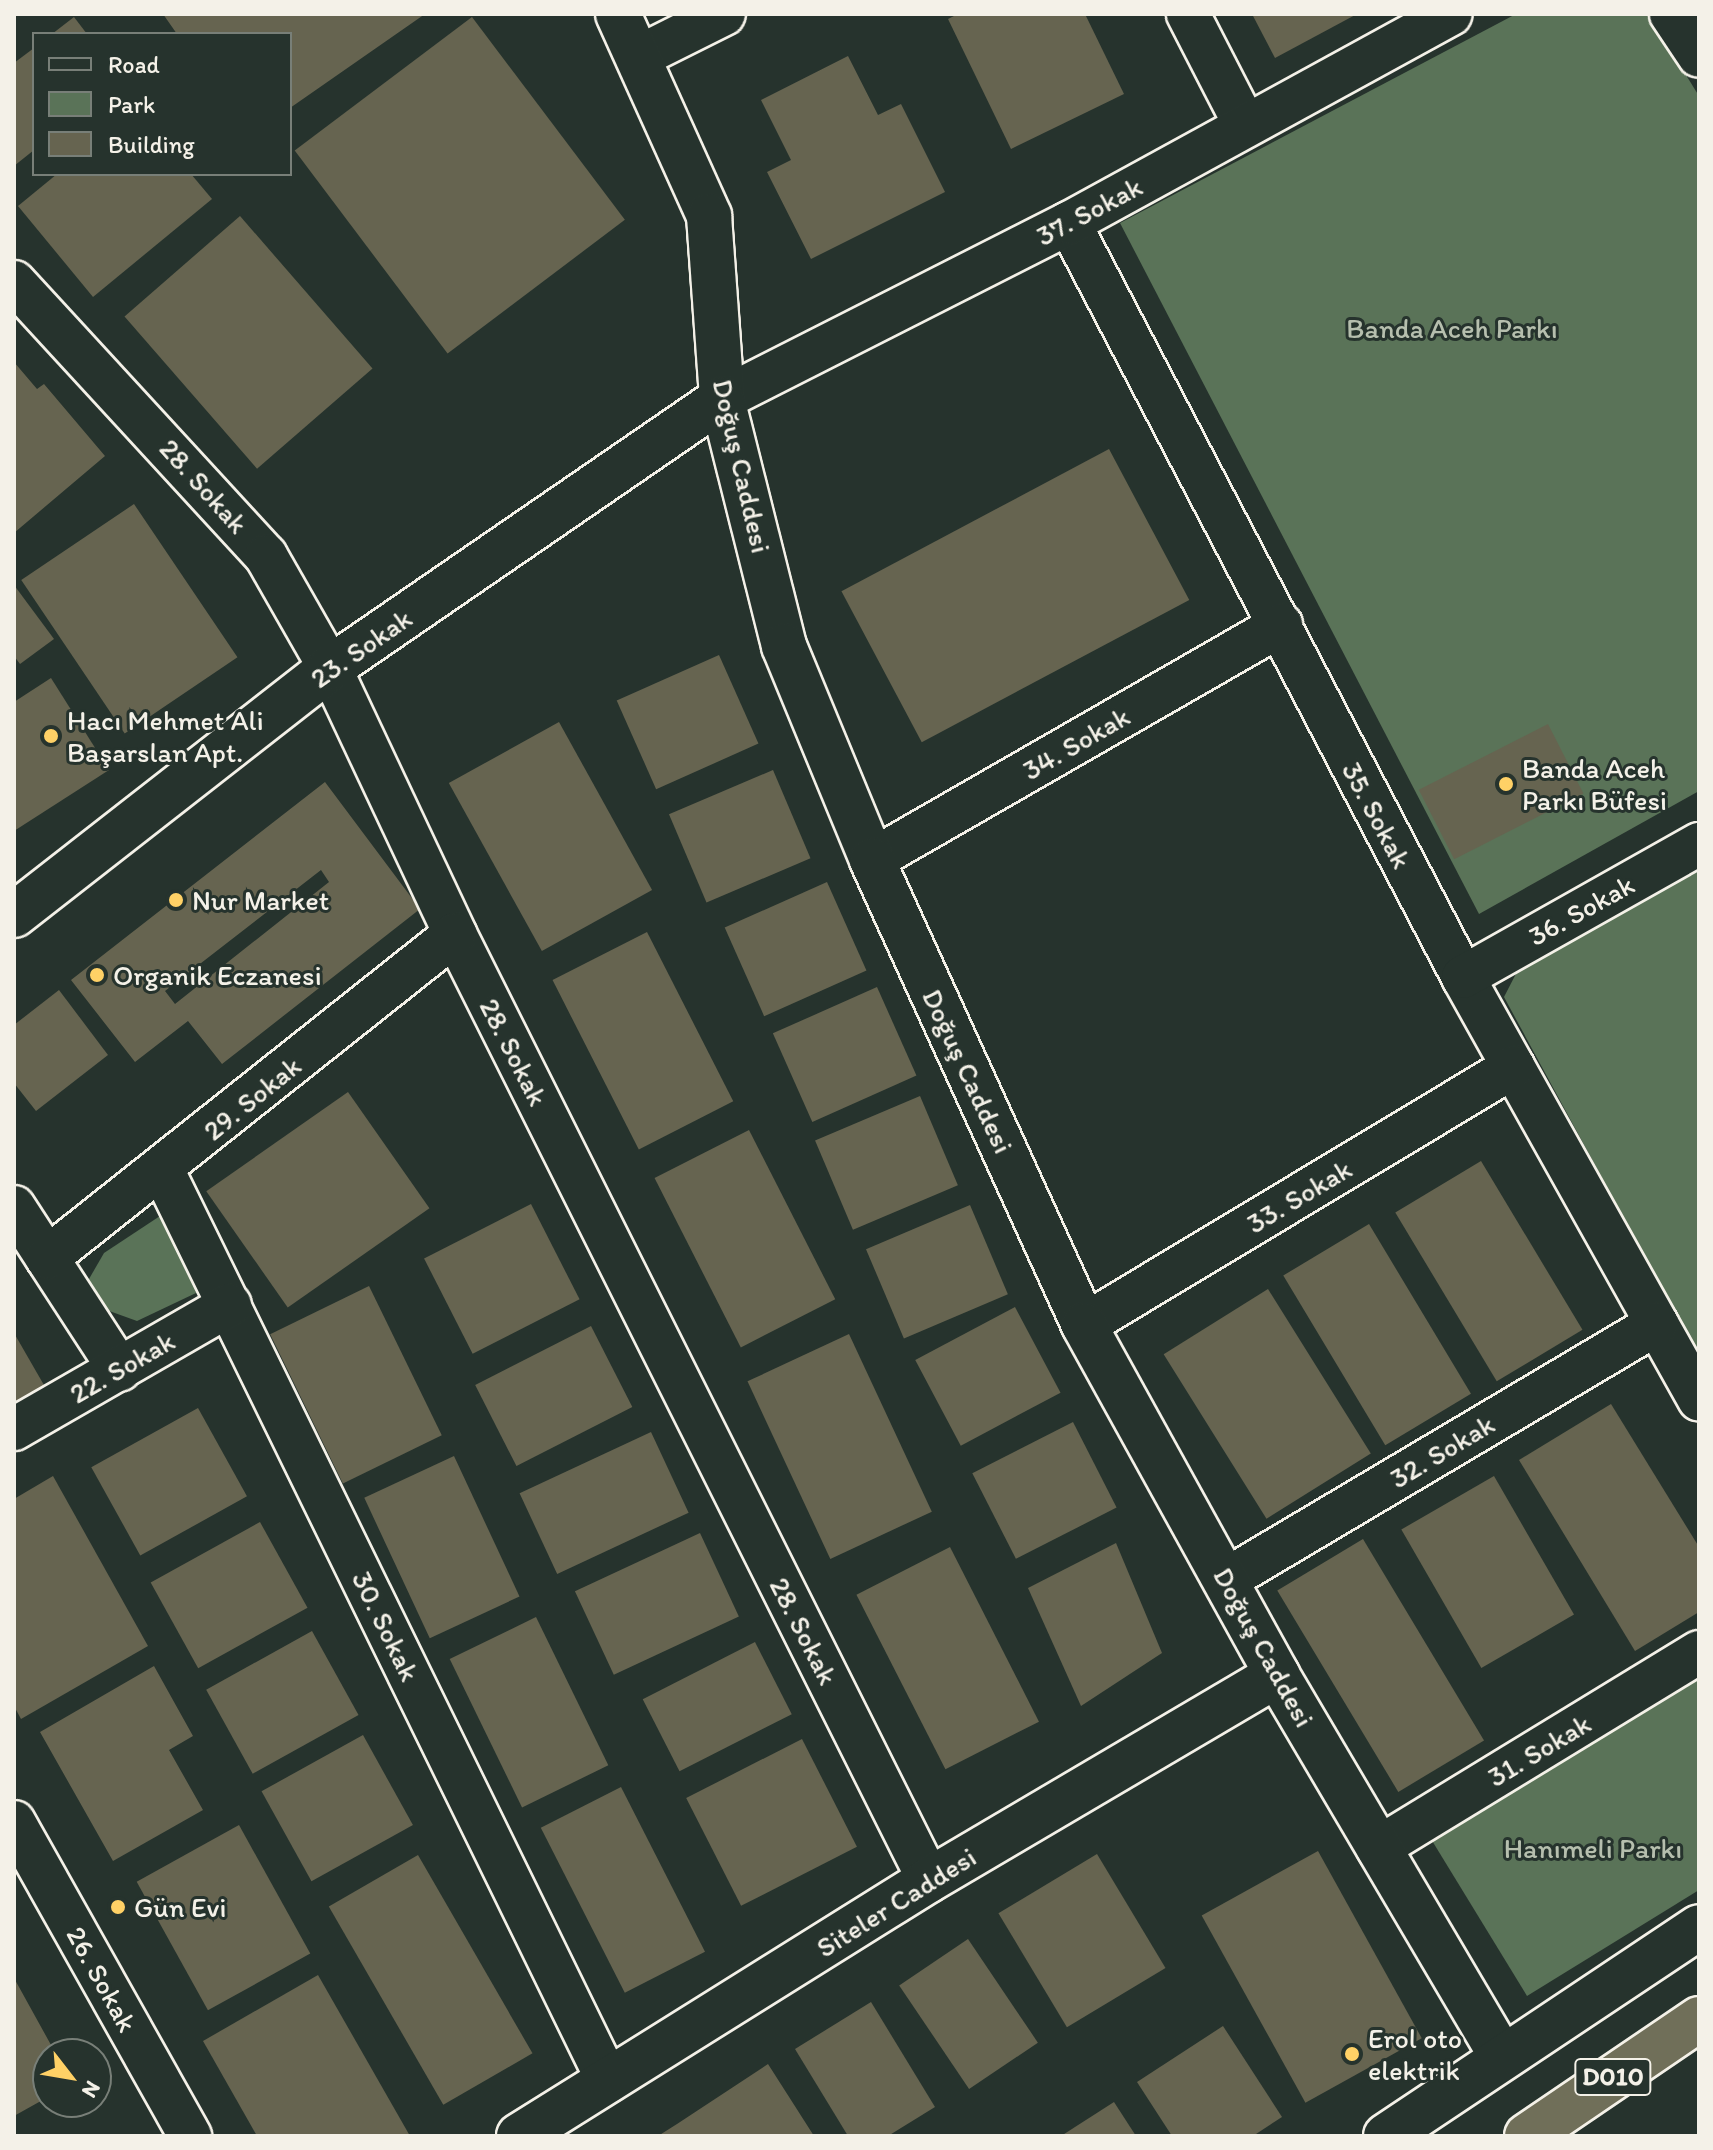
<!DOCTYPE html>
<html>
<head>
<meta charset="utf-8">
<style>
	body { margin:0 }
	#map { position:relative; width:1713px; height:2150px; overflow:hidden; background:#26332d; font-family:Itim,sans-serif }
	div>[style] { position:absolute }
	.green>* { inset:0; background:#5a7358 }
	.building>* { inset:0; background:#666450; transform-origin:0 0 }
	.roads { filter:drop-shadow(2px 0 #f4f1e8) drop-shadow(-2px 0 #f4f1e8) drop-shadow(0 2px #f4f1e8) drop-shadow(0 -2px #f4f1e8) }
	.street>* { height:42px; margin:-21px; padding:0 21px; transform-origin:21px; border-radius:21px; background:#26332d }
	.secondary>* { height:44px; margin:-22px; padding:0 22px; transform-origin:22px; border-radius:22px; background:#26332d }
	.highway>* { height:44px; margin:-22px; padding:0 22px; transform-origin:22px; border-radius:22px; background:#706f59 }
	.dots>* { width:22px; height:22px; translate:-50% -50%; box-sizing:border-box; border:4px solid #26332d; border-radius:50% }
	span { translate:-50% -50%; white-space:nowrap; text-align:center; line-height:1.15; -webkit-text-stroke:6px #26332d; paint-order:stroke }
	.shield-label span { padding:2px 6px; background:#26332d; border:2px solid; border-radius:6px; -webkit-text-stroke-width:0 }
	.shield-label { font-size:26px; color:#f4f1e8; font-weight:700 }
	.street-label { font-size:28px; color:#f4f1e8 }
	.park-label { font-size:28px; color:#b6bfae }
	.poi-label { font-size:28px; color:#f4f1e8 }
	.left { translate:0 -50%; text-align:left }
	.frame { position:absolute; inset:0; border:16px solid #f4f1e8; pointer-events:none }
	.legend { position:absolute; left:32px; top:32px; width:260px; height:144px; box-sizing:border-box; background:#26332d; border:2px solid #787f78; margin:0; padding:10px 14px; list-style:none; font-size:24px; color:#f4f1e8 }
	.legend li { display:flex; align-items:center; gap:16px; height:40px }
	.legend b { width:40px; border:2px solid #787f78 }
	.north { position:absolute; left:32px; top:2038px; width:80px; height:80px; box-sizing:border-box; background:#26332d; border:2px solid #787f78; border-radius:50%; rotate:121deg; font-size:22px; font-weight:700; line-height:32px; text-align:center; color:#f4f1e8 }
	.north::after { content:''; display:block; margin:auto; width:28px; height:36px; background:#ffd166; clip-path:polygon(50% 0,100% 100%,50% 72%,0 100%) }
</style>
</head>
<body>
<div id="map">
	<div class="green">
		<div style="clip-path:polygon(1516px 14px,1648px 14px,1699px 96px,1699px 791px,1479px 914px,1120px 223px)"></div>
		<div style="clip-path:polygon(1699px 871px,1699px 1357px,1504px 997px,1521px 964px)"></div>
		<div style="clip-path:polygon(160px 1216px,184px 1238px,196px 1293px,137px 1321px,101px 1308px,89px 1279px,104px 1253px)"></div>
		<div style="clip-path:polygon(1699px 1674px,1699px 1890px,1527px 1996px,1431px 1839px)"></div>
	</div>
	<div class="building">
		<div style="clip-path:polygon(163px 14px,425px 14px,290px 108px,290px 34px,177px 34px)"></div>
		<div style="clip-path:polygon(958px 14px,1085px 14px,1124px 94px,1011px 149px,948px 19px)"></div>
		<div style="clip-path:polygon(1252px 14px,1357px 14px,1275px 58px)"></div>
		<div style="clip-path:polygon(74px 17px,87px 34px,52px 34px)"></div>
		<div style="left:472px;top:17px;width:254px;height:222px;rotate:53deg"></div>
		<div style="clip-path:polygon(34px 48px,34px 150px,14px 166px,14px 63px)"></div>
		<div style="clip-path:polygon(848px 56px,878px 115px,901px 104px,945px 192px,811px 259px,767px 172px,791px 160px,761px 100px)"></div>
		<div style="clip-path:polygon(57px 174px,191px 174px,212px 199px,93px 297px,18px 206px)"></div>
		<div style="left:240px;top:216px;width:202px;height:153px;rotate:49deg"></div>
		<div style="clip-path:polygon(14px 362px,37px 389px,44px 384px,105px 456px,14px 533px)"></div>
		<div style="left:1109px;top:449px;width:171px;height:303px;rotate:62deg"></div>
		<div style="left:134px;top:504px;width:185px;height:136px;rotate:56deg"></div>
		<div style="clip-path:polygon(14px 585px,54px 639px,20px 664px,14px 656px)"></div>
		<div style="left:719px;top:655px;width:97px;height:112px;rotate:66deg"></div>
		<div style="clip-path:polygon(51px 678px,109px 770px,14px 831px,14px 702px)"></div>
		<div style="left:559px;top:722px;width:192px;height:126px;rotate:61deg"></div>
		<div style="left:1548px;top:724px;width:78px;height:145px;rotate:63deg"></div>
		<div style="left:773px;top:770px;width:96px;height:113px;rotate:67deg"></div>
		<div style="clip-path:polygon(evenodd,325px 782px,420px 909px,222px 1064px,188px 1021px,135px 1062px,71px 980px,325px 782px,321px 870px,329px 882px,175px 1004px,165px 991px,321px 870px)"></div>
		<div style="left:827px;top:882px;width:97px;height:112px;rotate:66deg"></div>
		<div style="left:647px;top:932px;width:190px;height:106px;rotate:63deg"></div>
		<div style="left:877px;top:987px;width:97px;height:114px;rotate:66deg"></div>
		<div style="clip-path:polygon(59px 990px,108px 1055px,36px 1111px,14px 1083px,14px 1025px)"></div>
		<div style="left:348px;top:1092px;width:142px;height:173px;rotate:55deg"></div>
		<div style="left:920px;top:1096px;width:97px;height:114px;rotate:67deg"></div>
		<div style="left:749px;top:1130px;width:190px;height:106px;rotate:63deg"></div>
		<div style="left:1481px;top:1161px;width:197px;height:100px;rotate:59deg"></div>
		<div style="left:531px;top:1204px;width:107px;height:120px;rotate:63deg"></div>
		<div style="left:970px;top:1205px;width:97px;height:113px;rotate:67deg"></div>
		<div style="left:1369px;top:1224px;width:198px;height:100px;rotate:59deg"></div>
		<div style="left:369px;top:1286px;width:166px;height:110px;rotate:64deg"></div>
		<div style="left:1268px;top:1289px;width:194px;height:123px;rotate:58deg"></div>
		<div style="left:1015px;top:1307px;width:97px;height:113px;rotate:62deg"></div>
		<div style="left:591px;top:1326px;width:91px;height:130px;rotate:63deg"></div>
		<div style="clip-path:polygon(14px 1333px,52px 1399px,14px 1421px)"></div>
		<div style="left:849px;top:1334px;width:196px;height:112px;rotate:65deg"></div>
		<div style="clip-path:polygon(1611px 1404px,1699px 1547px,1699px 1612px,1635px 1651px,1519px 1460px)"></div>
		<div style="left:198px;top:1408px;width:101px;height:122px;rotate:61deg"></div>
		<div style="left:1073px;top:1422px;width:96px;height:113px;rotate:63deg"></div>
		<div style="left:651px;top:1432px;width:89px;height:145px;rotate:65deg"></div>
		<div style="left:454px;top:1456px;width:155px;height:99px;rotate:65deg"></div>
		<div style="clip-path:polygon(53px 1476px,148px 1646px,21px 1719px,14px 1706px,14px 1499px)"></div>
		<div style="left:1494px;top:1476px;width:160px;height:107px;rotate:60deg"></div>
		<div style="left:260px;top:1522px;width:98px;height:125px;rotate:61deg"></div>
		<div style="left:700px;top:1533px;width:92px;height:138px;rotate:65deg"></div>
		<div style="left:1363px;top:1539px;width:235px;height:100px;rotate:59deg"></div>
		<div style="clip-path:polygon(1116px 1543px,1162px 1653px,1081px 1706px,1028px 1588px)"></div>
		<div style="left:950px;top:1547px;width:196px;height:105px;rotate:63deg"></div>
		<div style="left:536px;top:1617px;width:165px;height:96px;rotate:64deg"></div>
		<div style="left:312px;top:1631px;width:96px;height:121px;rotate:61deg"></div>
		<div style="left:755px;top:1642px;width:81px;height:126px;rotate:63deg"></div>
		<div style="clip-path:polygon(154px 1666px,193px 1736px,169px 1750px,203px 1810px,113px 1861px,40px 1732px)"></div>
		<div style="left:363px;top:1735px;width:103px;height:116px;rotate:61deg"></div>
		<div style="left:802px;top:1739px;width:121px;height:130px;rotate:63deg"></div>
		<div style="left:621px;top:1787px;width:185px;height:90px;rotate:63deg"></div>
		<div style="left:239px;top:1825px;width:147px;height:117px;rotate:61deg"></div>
		<div style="left:1318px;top:1851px;width:214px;height:133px;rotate:61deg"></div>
		<div style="left:1097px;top:1854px;width:133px;height:115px;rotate:59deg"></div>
		<div style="left:418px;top:1855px;width:229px;height:103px;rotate:60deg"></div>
		<div style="left:968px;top:1939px;width:125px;height:83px;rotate:56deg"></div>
		<div style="clip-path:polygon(318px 1975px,410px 2136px,257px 2136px,203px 2041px)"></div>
		<div style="clip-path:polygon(14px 1978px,56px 2054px,48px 2054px,48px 2097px,14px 2116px)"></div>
		<div style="clip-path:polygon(871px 2002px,935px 2107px,888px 2136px,848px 2136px,795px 2049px)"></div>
		<div style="clip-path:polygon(1223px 2026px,1282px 2117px,1253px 2136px,1172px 2136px,1137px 2082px)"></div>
		<div style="clip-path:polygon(768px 2064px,814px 2136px,658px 2136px,677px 2124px)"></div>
		<div style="clip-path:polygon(1114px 2102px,1136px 2136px,1061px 2136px)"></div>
	</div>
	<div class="roads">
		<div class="street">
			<div style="left:1188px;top:14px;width:125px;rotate:62.8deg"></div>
			<div style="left:1671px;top:14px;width:50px;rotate:56.3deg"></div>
			<div style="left:638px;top:57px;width:96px;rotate:-26.6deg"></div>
			<div style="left:1069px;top:223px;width:851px;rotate:62.41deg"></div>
			<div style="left:1463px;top:977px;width:484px;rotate:60.8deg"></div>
			<div style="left:14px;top:282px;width:372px;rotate:47.4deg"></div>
			<div style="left:266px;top:556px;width:129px;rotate:60.3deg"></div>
			<div style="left:330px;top:668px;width:294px;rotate:64.8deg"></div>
			<div style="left:455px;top:934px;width:1058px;rotate:63.39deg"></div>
			<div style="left:722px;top:399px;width:389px;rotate:-26.9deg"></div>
			<div style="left:1069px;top:223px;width:435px;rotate:-28.7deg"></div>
			<div style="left:872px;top:860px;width:472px;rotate:-29.9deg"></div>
			<div style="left:1463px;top:977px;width:271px;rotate:-29.4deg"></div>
			<div style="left:163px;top:1171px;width:1013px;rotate:63.94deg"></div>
			<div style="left:14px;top:1207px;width:194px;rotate:57deg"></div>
			<div style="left:47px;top:1258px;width:521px;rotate:-38.45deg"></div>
			<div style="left:1084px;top:1325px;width:501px;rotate:-31.02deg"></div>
			<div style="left:14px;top:1429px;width:249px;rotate:-29.9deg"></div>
			<div style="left:1227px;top:1579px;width:500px;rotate:-30.7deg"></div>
			<div style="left:14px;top:1822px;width:360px;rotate:60.7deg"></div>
			<div style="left:1378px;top:1848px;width:376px;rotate:-31.4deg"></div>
		</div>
		<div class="secondary">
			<div style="left:618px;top:14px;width:222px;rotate:65.7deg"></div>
			<div style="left:709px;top:216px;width:183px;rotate:85.9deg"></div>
			<div style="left:722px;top:399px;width:255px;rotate:75.9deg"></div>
			<div style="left:784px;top:646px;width:231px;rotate:67.6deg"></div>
			<div style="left:872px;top:860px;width:511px;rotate:65.49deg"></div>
			<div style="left:1084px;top:1325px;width:400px;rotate:61.1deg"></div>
			<div style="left:1277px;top:1675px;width:443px;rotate:59.5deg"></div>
			<div style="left:14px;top:915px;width:401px;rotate:-38deg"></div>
			<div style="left:330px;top:668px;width:475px;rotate:-34.5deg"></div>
			<div style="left:519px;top:2136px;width:483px;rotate:-32deg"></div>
			<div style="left:929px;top:1880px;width:404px;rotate:-30.5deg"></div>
			<div style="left:1386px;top:2136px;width:376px;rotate:-33.7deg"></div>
		</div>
		<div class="highway">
			<div style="left:1527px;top:2136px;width:208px;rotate:-34.2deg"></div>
		</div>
	</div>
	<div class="dots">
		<div style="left:51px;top:736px;background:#ffd166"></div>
		<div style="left:1506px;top:784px;background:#ffd166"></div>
		<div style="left:176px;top:900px;background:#ffd166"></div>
		<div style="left:97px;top:975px;background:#ffd166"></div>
		<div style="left:118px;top:1907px;background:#ffd166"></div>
		<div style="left:1352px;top:2054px;background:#ffd166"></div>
	</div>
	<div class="shield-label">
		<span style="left:1613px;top:2077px">D010</span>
	</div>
	<div class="street-label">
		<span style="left:1089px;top:211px;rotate:-28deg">37. Sokak</span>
		<span style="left:742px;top:466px;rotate:77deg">Doğuş Caddesi</span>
		<span style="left:204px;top:486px;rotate:48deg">28. Sokak</span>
		<span style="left:361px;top:648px;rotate:-35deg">23. Sokak</span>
		<span style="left:1076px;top:743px;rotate:-30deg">34. Sokak</span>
		<span style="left:1377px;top:815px;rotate:62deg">35. Sokak</span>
		<span style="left:1581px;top:910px;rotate:-29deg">36. Sokak</span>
		<span style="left:514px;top:1052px;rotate:63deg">28. Sokak</span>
		<span style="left:968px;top:1071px;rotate:65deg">Doğuş Caddesi</span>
		<span style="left:252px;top:1098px;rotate:-39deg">29. Sokak</span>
		<span style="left:1299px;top:1196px;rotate:-31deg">33. Sokak</span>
		<span style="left:122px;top:1367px;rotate:-30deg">22. Sokak</span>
		<span style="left:1442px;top:1451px;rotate:-31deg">32. Sokak</span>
		<span style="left:386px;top:1626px;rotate:64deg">30. Sokak</span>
		<span style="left:804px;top:1631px;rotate:63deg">28. Sokak</span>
		<span style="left:1264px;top:1647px;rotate:61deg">Doğuş Caddesi</span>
		<span style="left:1539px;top:1750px;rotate:-31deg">31. Sokak</span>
		<span style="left:896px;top:1902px;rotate:-32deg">Siteler Caddesi</span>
		<span style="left:102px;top:1979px;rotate:61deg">26. Sokak</span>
	</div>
	<div class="park-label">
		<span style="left:1452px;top:328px">Banda Aceh Parkı</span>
		<span style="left:1593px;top:1848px">Hanımeli Parkı</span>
	</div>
	<div class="poi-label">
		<span class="left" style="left:67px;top:736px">Hacı Mehmet Ali<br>Başarslan Apt.</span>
		<span class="left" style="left:1522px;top:784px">Banda Aceh<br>Parkı Büfesi</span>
		<span class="left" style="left:192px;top:900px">Nur Market</span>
		<span class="left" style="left:113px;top:975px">Organik Eczanesi</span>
		<span class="left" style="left:134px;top:1907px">Gün Evi</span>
		<span class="left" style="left:1368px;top:2054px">Erol oto<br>elektrik</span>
	</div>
	<div class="frame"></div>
	<ul class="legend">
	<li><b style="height:10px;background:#26332d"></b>Road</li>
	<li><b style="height:22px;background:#5a7358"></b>Park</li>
	<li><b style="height:22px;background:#666450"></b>Building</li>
	</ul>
	<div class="north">N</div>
</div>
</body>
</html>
